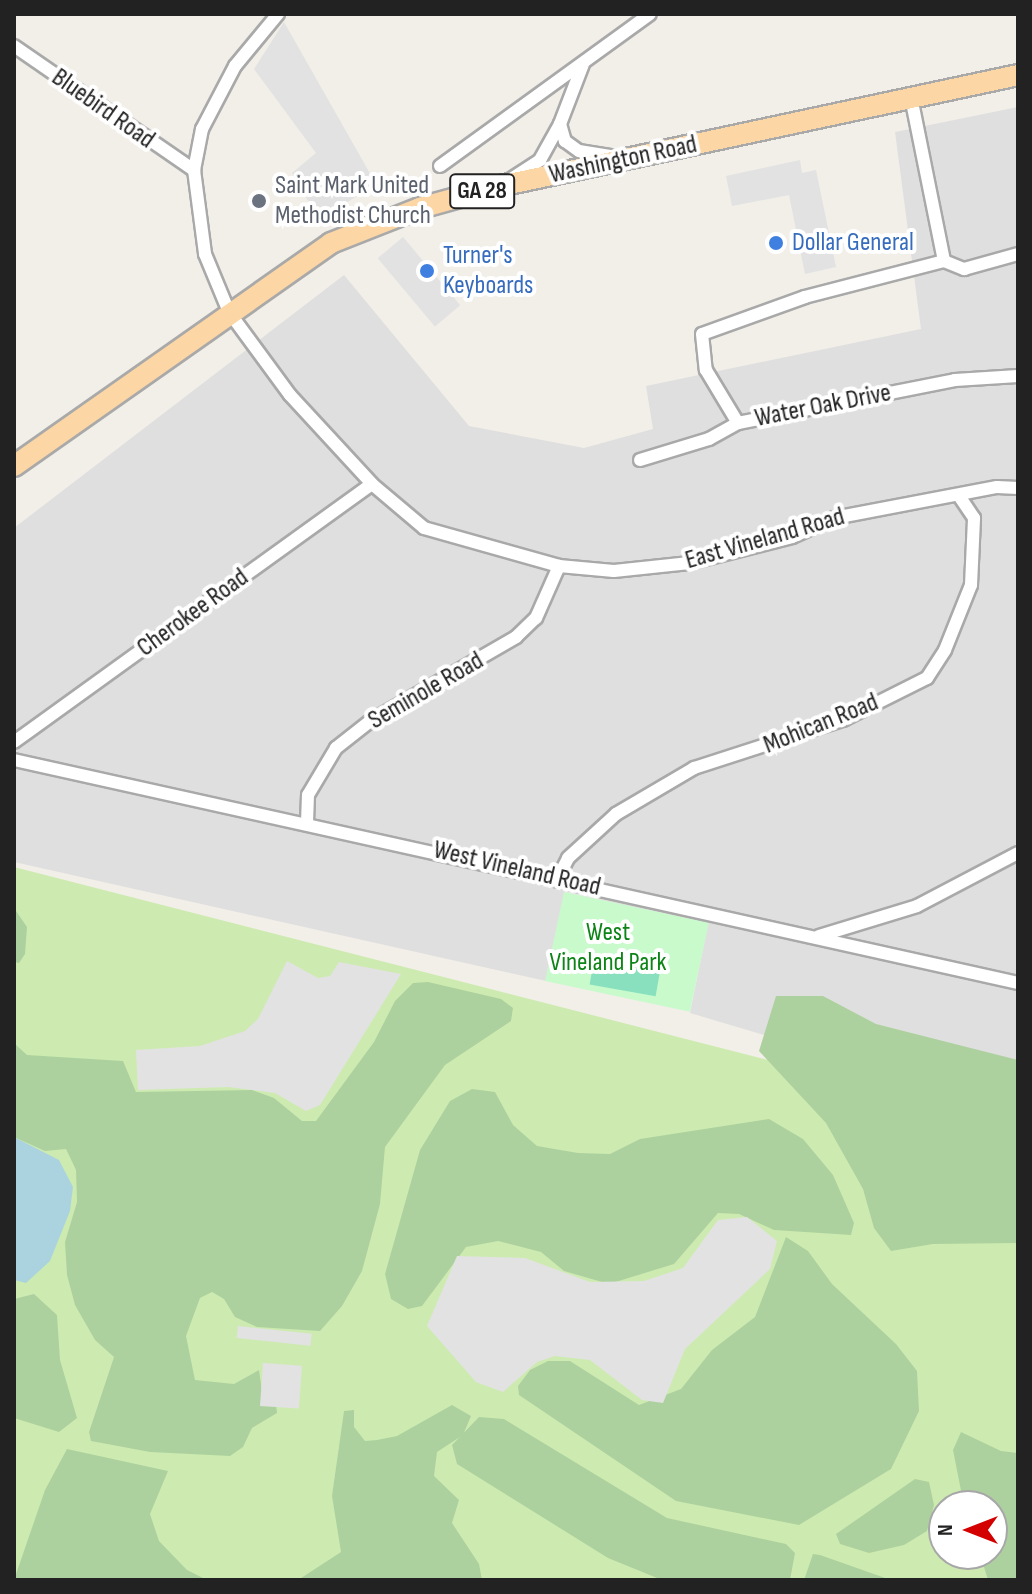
<!DOCTYPE html>
<html>
<head>
<meta charset="utf-8">
<style>
	body { margin:0 }
	#map { position:relative; width:1032px; height:1594px; overflow:hidden; background:#f2efe9; font-family:"Sofia Sans Condensed",sans-serif }
	div>[style] { position:absolute }
	.residential>* { inset:0; background:#e0dfdf }
	.grass>* { inset:0; background:#cdebb0 }
	.forest>* { inset:0; background:#add19e }
	.park>* { inset:0; background:#c8facc; transform-origin:0 0 }
	.pitch>* { inset:0; background:#88e0be; transform-origin:0 0 }
	.parking>* { inset:0; background:#e2e2e2; transform-origin:0 0 }
	.water>* { inset:0; background:#aad3df }
	.roads { filter:drop-shadow(2px 0 #a9a9a9) drop-shadow(-2px 0 #a9a9a9) drop-shadow(0 2px #a9a9a9) drop-shadow(0 -2px #a9a9a9) }
	.street>* { height:12px; margin:-6px; padding:0 6px; transform-origin:6px; border-radius:6px; background:#fff }
	.primary>* { height:20px; margin:-10px; padding:0 10px; transform-origin:10px; border-radius:10px; background:#fcd6a4 }
	.dots>* { width:22px; height:22px; translate:-50% -50%; box-sizing:border-box; border:4px solid #fff; border-radius:50% }
	span { translate:-50% -50%; white-space:nowrap; text-align:center; line-height:1.15; -webkit-text-stroke:8px #fff; paint-order:stroke }
	.shield-label span { padding:2px 6px; background:#fff; border:2px solid; border-radius:6px; -webkit-text-stroke-width:0 }
	.shield-label { font-size:24px; color:#222; font-weight:700 }
	.street-label { font-size:26px; color:#222 }
	.worship-label { font-size:26px; color:#5b616d }
	.left { translate:0 -50%; text-align:left }
	.shop-label { font-size:26px; color:#366cbe }
	.park-label { font-size:26px; color:#0c8416 }
	.frame { position:absolute; inset:0; border:16px solid #222; pointer-events:none }
	.north { position:absolute; left:928px; top:1490px; width:80px; height:80px; box-sizing:border-box; background:#fff; border:2px solid #a7a7a7; border-radius:50%; rotate:270deg; font-size:22px; font-weight:700; line-height:32px; text-align:center; color:#222 }
	.north::after { content:''; display:block; margin:auto; width:28px; height:36px; background:#d40000; clip-path:polygon(50% 0,100% 100%,50% 72%,0 100%) }
</style>
</head>
<body>
<div id="map">
	<div class="residential">
		<div style="clip-path:polygon(1018px 107px,1018px 1110px,690px 1013px,708px 924px,565px 892px,546px 981px,14px 862px,14px 528px,344px 275px,469px 426px,584px 448px,653px 429px,646px 386px,921px 329px,895px 132px)"></div>
	</div>
	<div class="grass">
		<div style="clip-path:polygon(evenodd,14px 867px,1018px 1124px,1018px 1580px,14px 1580px,14px 867px,944px 1506px,992px 1506px,992px 1554px,944px 1554px,944px 1506px)"></div>
	</div>
	<div class="forest">
		<div style="clip-path:polygon(14px 908px,27px 927px,25px 954px,19px 963px,14px 962px)"></div>
		<div style="clip-path:polygon(428px 982px,501px 999px,513px 1008px,511px 1021px,445px 1065px,385px 1147px,380px 1204px,362px 1271px,342px 1306px,320px 1331px,257px 1327px,235px 1317px,224px 1299px,212px 1292px,200px 1298px,186px 1336px,195px 1380px,234px 1384px,259px 1370px,263px 1398px,276px 1404px,277px 1413px,252px 1428px,243px 1447px,230px 1456px,150px 1452px,91px 1441px,89px 1432px,114px 1357px,95px 1340px,75px 1305px,67px 1275px,65px 1242px,77px 1202px,76px 1170px,66px 1149px,45px 1151px,14px 1137px,14px 1043px,27px 1055px,123px 1061px,136px 1092px,252px 1090px,274px 1098px,302px 1121px,316px 1121px,374px 1042px,395px 1001px,413px 983px)"></div>
		<div style="clip-path:polygon(776px 996px,823px 996px,876px 1024px,1018px 1060px,1018px 1243px,933px 1244px,891px 1251px,874px 1228px,863px 1189px,826px 1123px,759px 1051px)"></div>
		<div style="clip-path:polygon(472px 1089px,495px 1092px,513px 1125px,537px 1146px,578px 1153px,610px 1154px,640px 1139px,769px 1119px,803px 1139px,833px 1175px,854px 1223px,851px 1235px,774px 1230px,739px 1214px,718px 1213px,674px 1264px,609px 1284px,564px 1271px,541px 1252px,498px 1241px,466px 1247px,422px 1306px,408px 1309px,391px 1299px,385px 1274px,420px 1150px,450px 1101px)"></div>
		<div style="clip-path:polygon(786px 1237px,808px 1251px,832px 1284px,896px 1344px,917px 1371px,919px 1411px,891px 1469px,799px 1525px,676px 1501px,519px 1395px,518px 1386px,530px 1370px,548px 1361px,570px 1361px,639px 1405px,681px 1389px,712px 1350px,755px 1317px)"></div>
		<div style="clip-path:polygon(34px 1294px,57px 1315px,60px 1360px,77px 1418px,59px 1432px,14px 1418px,14px 1299px)"></div>
		<div style="clip-path:polygon(452px 1405px,471px 1416px,463px 1435px,437px 1452px,434px 1476px,459px 1500px,452px 1523px,479px 1564px,482px 1580px,298px 1580px,341px 1552px,332px 1496px,344px 1411px,354px 1410px,354px 1427px,365px 1441px,377px 1440px,397px 1436px)"></div>
		<div style="clip-path:polygon(479px 1417px,504px 1419px,667px 1518px,786px 1544px,795px 1553px,790px 1580px,662px 1580px,608px 1558px,457px 1464px,452px 1445px)"></div>
		<div style="clip-path:polygon(961px 1432px,1001px 1451px,1018px 1453px,1018px 1580px,988px 1580px,980px 1554px,992px 1554px,992px 1506px,964px 1506px,953px 1450px)"></div>
		<div style="clip-path:polygon(67px 1449px,168px 1471px,150px 1514px,159px 1541px,187px 1570px,207px 1580px,14px 1580px,45px 1490px)"></div>
		<div style="clip-path:polygon(915px 1479px,929px 1482px,934px 1505px,927px 1531px,904px 1545px,869px 1553px,840px 1544px,836px 1534px)"></div>
		<div style="clip-path:polygon(813px 1554px,820px 1555px,891px 1580px,804px 1580px)"></div>
	</div>
	<div class="park">
		<div style="left:564px;top:892px;width:148px;height:91px;rotate:12deg"></div>
	</div>
	<div class="pitch">
		<div style="left:595px;top:954px;width:67px;height:31px;rotate:10deg"></div>
	</div>
	<div class="parking">
		<div style="clip-path:polygon(284px 22px,376px 184px,319px 220px,292px 173px,316px 153px,254px 69px)"></div>
		<div style="clip-path:polygon(800px 160px,802px 173px,816px 170px,836px 267px,805px 274px,789px 195px,732px 206px,726px 176px)"></div>
		<div style="left:403px;top:237px;width:89px;height:33px;rotate:50deg"></div>
		<div style="clip-path:polygon(287px 961px,318px 978px,330px 976px,339px 962px,401px 974px,320px 1105px,306px 1111px,275px 1093px,228px 1087px,138px 1090px,136px 1050px,200px 1046px,245px 1031px,258px 1019px)"></div>
		<div style="clip-path:polygon(747px 1217px,777px 1241px,770px 1269px,685px 1349px,663px 1403px,642px 1400px,590px 1360px,555px 1356px,537px 1362px,503px 1392px,476px 1382px,427px 1326px,457px 1256px,525px 1258px,590px 1282px,644px 1281px,683px 1268px,718px 1220px)"></div>
		<div style="left:238px;top:1326px;width:74px;height:12px;rotate:6deg"></div>
		<div style="left:263px;top:1363px;width:39px;height:43px;rotate:4deg"></div>
	</div>
	<div class="water">
		<div style="clip-path:polygon(14px 1137px,59px 1160px,73px 1187px,70px 1211px,50px 1261px,26px 1283px,14px 1280px)"></div>
	</div>
	<div class="roads">
		<div class="street">
			<div style="left:278px;top:14px;width:67px;rotate:129.6deg"></div>
			<div style="left:235px;top:66px;width:71px;rotate:117.6deg"></div>
			<div style="left:202px;top:129px;width:42px;rotate:101deg"></div>
			<div style="left:194px;top:170px;width:85px;rotate:82.5deg"></div>
			<div style="left:205px;top:254px;width:63px;rotate:67.5deg"></div>
			<div style="left:229px;top:312px;width:103px;rotate:53.7deg"></div>
			<div style="left:290px;top:395px;width:121px;rotate:47.3deg"></div>
			<div style="left:372px;top:484px;width:68px;rotate:40.2deg"></div>
			<div style="left:424px;top:528px;width:140px;rotate:15.7deg"></div>
			<div style="left:559px;top:566px;width:55px;rotate:5.2deg"></div>
			<div style="left:614px;top:571px;width:76px;rotate:-6deg"></div>
			<div style="left:690px;top:563px;width:105px;rotate:-14.3deg"></div>
			<div style="left:792px;top:537px;width:46px;rotate:-24.3deg"></div>
			<div style="left:834px;top:518px;width:166px;rotate:-10.8deg"></div>
			<div style="left:997px;top:487px;width:21px;rotate:3deg"></div>
			<div style="left:14px;top:46px;width:219px;rotate:34.6deg"></div>
			<div style="left:911px;top:97px;width:167px;rotate:78.6deg"></div>
			<div style="left:944px;top:261px;width:22px;rotate:22deg"></div>
			<div style="left:964px;top:269px;width:56px;rotate:-15.5deg"></div>
			<div style="left:560px;top:124px;width:18px;rotate:74deg"></div>
			<div style="left:565px;top:141px;width:17px;rotate:36deg"></div>
			<div style="left:579px;top:151px;width:33px;rotate:9deg"></div>
			<div style="left:440px;top:166px;width:259px;rotate:-35.9deg"></div>
			<div style="left:511px;top:179px;width:35px;rotate:-33deg"></div>
			<div style="left:540px;top:160px;width:41px;rotate:-60.9deg"></div>
			<div style="left:560px;top:124px;width:64px;rotate:-69deg"></div>
			<div style="left:944px;top:261px;width:144px;rotate:165.5deg"></div>
			<div style="left:805px;top:297px;width:109px;rotate:160.2deg"></div>
			<div style="left:702px;top:334px;width:36px;rotate:84deg"></div>
			<div style="left:706px;top:370px;width:62px;rotate:58.9deg"></div>
			<div style="left:738px;top:423px;width:221px;rotate:-11.2deg"></div>
			<div style="left:955px;top:380px;width:63px;rotate:-3.6deg"></div>
			<div style="left:640px;top:460px;width:72px;rotate:-16.9deg"></div>
			<div style="left:709px;top:439px;width:33px;rotate:-29deg"></div>
			<div style="left:14px;top:742px;width:441px;rotate:-35.8deg"></div>
			<div style="left:14px;top:760px;width:1028px;rotate:12.52deg"></div>
			<div style="left:307px;top:823px;width:28px;rotate:-88deg"></div>
			<div style="left:308px;top:795px;width:55px;rotate:-59.2deg"></div>
			<div style="left:336px;top:748px;width:42px;rotate:-38.2deg"></div>
			<div style="left:369px;top:722px;width:170px;rotate:-30deg"></div>
			<div style="left:516px;top:637px;width:28px;rotate:-44deg"></div>
			<div style="left:536px;top:618px;width:57px;rotate:-66.1deg"></div>
			<div style="left:558px;top:878px;width:22px;rotate:-63deg"></div>
			<div style="left:568px;top:858px;width:65px;rotate:-42.5deg"></div>
			<div style="left:616px;top:814px;width:91px;rotate:-30.5deg"></div>
			<div style="left:694px;top:768px;width:157px;rotate:-17.9deg"></div>
			<div style="left:843px;top:720px;width:94px;rotate:-26.6deg"></div>
			<div style="left:927px;top:678px;width:33px;rotate:-57deg"></div>
			<div style="left:945px;top:650px;width:70px;rotate:-68.2deg"></div>
			<div style="left:971px;top:585px;width:67px;rotate:-87.4deg"></div>
			<div style="left:974px;top:518px;width:27px;rotate:-124deg"></div>
			<div style="left:819px;top:936px;width:102px;rotate:-17deg"></div>
			<div style="left:917px;top:906px;width:114px;rotate:-27.7deg"></div>
		</div>
		<div class="primary">
			<div style="left:14px;top:466px;width:388px;rotate:-35.1deg"></div>
			<div style="left:331px;top:243px;width:96px;rotate:-21.5deg"></div>
			<div style="left:420px;top:208px;width:83px;rotate:-15.4deg"></div>
			<div style="left:500px;top:186px;width:530px;rotate:-12.09deg"></div>
		</div>
	</div>
	<div class="dots">
		<div style="left:259px;top:201px;background:#6b7280"></div>
		<div style="left:776px;top:243px;background:#3f7fe0"></div>
		<div style="left:427px;top:271px;background:#3f7fe0"></div>
	</div>
	<div class="shield-label">
		<span style="left:482px;top:191px">GA 28</span>
	</div>
	<div class="street-label">
		<span style="left:103px;top:109px;rotate:35deg">Bluebird Road</span>
		<span style="left:623px;top:160px;rotate:-12deg">Washington Road</span>
		<span style="left:823px;top:406px;rotate:-11deg">Water Oak Drive</span>
		<span style="left:765px;top:539px;rotate:-16deg">East Vineland Road</span>
		<span style="left:193px;top:613px;rotate:-36deg">Cherokee Road</span>
		<span style="left:426px;top:691px;rotate:-30deg">Seminole Road</span>
		<span style="left:821px;top:724px;rotate:-22deg">Mohican Road</span>
		<span style="left:517px;top:869px;rotate:13deg">West Vineland Road</span>
	</div>
	<div class="worship-label">
		<span class="left" style="left:275px;top:201px">Saint Mark United<br>Methodist Church</span>
	</div>
	<div class="shop-label">
		<span class="left" style="left:792px;top:243px">Dollar General</span>
		<span class="left" style="left:443px;top:271px">Turner's<br>Keyboards</span>
	</div>
	<div class="park-label">
		<span style="left:608px;top:948px">West<br>Vineland Park</span>
	</div>
	<div class="frame"></div>
	<div class="north">N</div>
</div>
</body>
</html>
